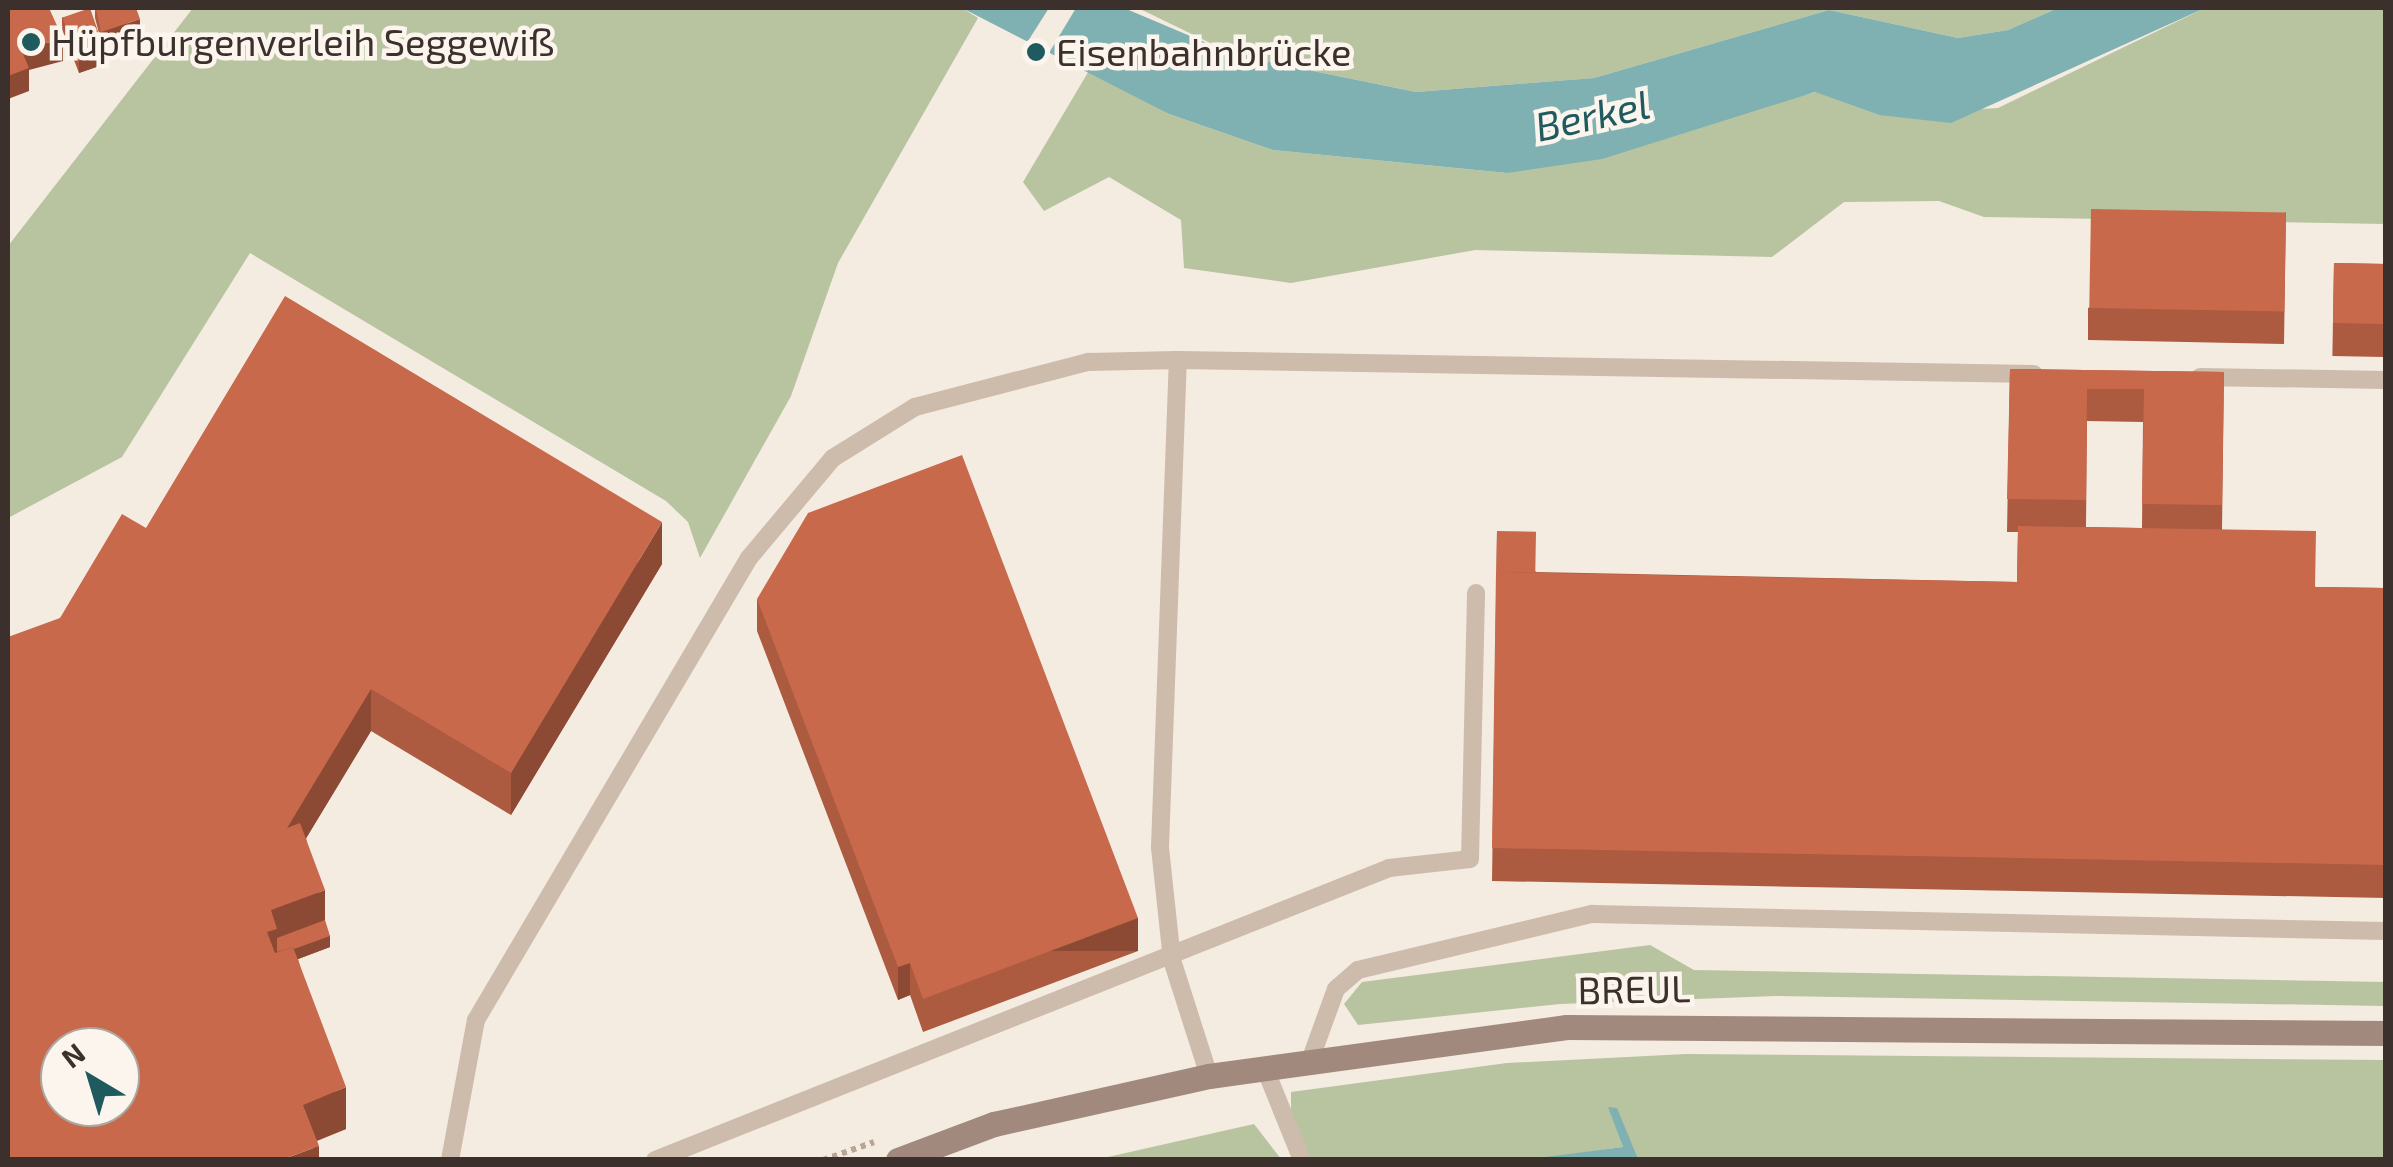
<!DOCTYPE html>
<html>
<head>
<meta charset="utf-8">
<style>
	body { margin:0 }
	#map { position:relative; width:2393px; height:1167px; overflow:hidden; background:#f4ebe1; font-family:"Exo 2",sans-serif }
	div>[style] { position:absolute }
	.green>* { inset:0; background:#b8c4a0 }
	.water>* { inset:0; background:#7fb0b2 }
	.pier>* { inset:0; background:#f4ebe1 }
	.path>* { height:6px; margin-top:-3px; transform-origin:0; background:repeating-linear-gradient(90deg,#b9a596 0 5px,transparent 0 10px) }
	.service>* { height:18px; margin:-9px; padding:0 9px; transform-origin:9px; border-radius:9px; background:#cdbbac }
	.secondary>* { height:25px; margin:-12.5px; padding:0 12.5px; transform-origin:12.5px; border-radius:12.5px; background:#a18a7d }
	.wall>* { inset:0; background:#ac5a40; transform-origin:0 0 }
	.shaded-wall>* { inset:0; background:#8c4a34; transform-origin:0 0 }
	.building>* { inset:0; background:#c8694b; transform-origin:0 0 }
	.dots>* { width:28px; height:28px; translate:-50% -50%; box-sizing:border-box; border:5px solid #fbf5ee; border-radius:50% }
	span { translate:-50% -50%; white-space:nowrap; text-align:center; line-height:1.15; -webkit-text-stroke:9px #fbf5ee; paint-order:stroke }
	.poi-label { font-size:38px; color:#3b302b }
	.left { translate:0 -50%; text-align:left }
	.street-label { font-size:38px; color:#3b302b }
	.water-label { font-size:40px; color:#1f5a5e; font-style:italic }
	.frame { position:absolute; inset:0; border:10px solid #3b302b; pointer-events:none }
	.north { position:absolute; left:40px; top:1027px; width:100px; height:100px; box-sizing:border-box; background:#fbf5ee; border:2px solid #aea6a0; border-radius:50%; rotate:322deg; font-size:28px; font-weight:700; line-height:40px; text-align:center; color:#3b302b }
	.north::after { content:''; display:block; margin:auto; width:35px; height:45px; background:#1f5a5e; clip-path:polygon(50% 0,100% 100%,50% 72%,0 100%) }
</style>
</head>
<body>
<div id="map">
	<div class="green">
		<div style="clip-path:polygon(193px 8px,962px 8px,978px 18px,838px 263px,791px 396px,700px 558px,688px 522px,666px 501px,250px 253px,122px 457px,8px 518px,8px 246px)"></div>
		<div style="clip-path:polygon(1138px 8px,2058px 8px,2008px 30px,1958px 38px,1829px 10px,1594px 78px,1416px 92px,1235px 55px)"></div>
		<div style="clip-path:polygon(2205px 8px,2385px 8px,2385px 224px,1984px 217px,1939px 201px,1844px 202px,1772px 257px,1475px 250px,1291px 283px,1184px 268px,1181px 220px,1109px 177px,1044px 211px,1023px 182px,1090px 69px,1169px 114px,1273px 150px,1507px 173px,1816px 92px,1879px 115px,1998px 108px)"></div>
		<div style="clip-path:polygon(1650px 945px,1694px 970px,2385px 982px,2385px 1006px,1776px 996px,1560px 1004px,1358px 1025px,1344px 1004px,1362px 982px)"></div>
		<div style="clip-path:polygon(1686px 1054px,2385px 1060px,2385px 1159px,1638px 1159px,1609px 1107px,1623px 1147px,1530px 1160px,1309px 1159px,1291px 1118px,1291px 1092px,1507px 1063px)"></div>
		<div style="clip-path:polygon(1254px 1124px,1281px 1159px,1099px 1159px)"></div>
	</div>
	<div class="water">
		<div style="clip-path:polygon(962px 8px,1124px 8px,1235px 55px,1416px 92px,1594px 78px,1829px 10px,1958px 38px,2008px 30px,2058px 8px,2205px 8px,1951px 123px,1879px 115px,1815px 92px,1602px 159px,1507px 173px,1273px 150px,1169px 114px)"></div>
		<div style="clip-path:polygon(1608px 1107px,1617px 1108px,1638px 1159px,1530px 1159px,1623px 1147px)"></div>
	</div>
	<div class="pier">
		<div style="clip-path:polygon(1049px 8px,1076px 8px,1049px 53px,1028px 41px)"></div>
	</div>
	<div class="path">
		<div style="left:823px;top:1160px;width:54px;rotate:-19.4deg"></div>
	</div>
	<div class="service">
		<div style="left:2200px;top:377px;width:186px;rotate:0.9deg"></div>
		<div style="left:1311px;top:1058px;width:73px;rotate:-70.1deg"></div>
		<div style="left:1336px;top:989px;width:29px;rotate:-41deg"></div>
		<div style="left:1358px;top:970px;width:241px;rotate:-13.5deg"></div>
		<div style="left:1592px;top:914px;width:794px;rotate:1.23deg"></div>
		<div style="left:1264px;top:1066px;width:101px;rotate:68deg"></div>
		<div style="left:1209px;top:1076px;width:122px;rotate:-107.7deg"></div>
		<div style="left:1172px;top:960px;width:114px;rotate:-96.1deg"></div>
		<div style="left:1160px;top:847px;width:487px;rotate:-87.9deg"></div>
		<div style="left:1178px;top:360px;width:856px;rotate:0.94deg"></div>
		<div style="left:450px;top:1160px;width:142px;rotate:-79.5deg"></div>
		<div style="left:476px;top:1020px;width:537px;rotate:-59.42deg"></div>
		<div style="left:749px;top:558px;width:131px;rotate:-50deg"></div>
		<div style="left:833px;top:458px;width:97px;rotate:-31.9deg"></div>
		<div style="left:915px;top:407px;width:179px;rotate:-14.6deg"></div>
		<div style="left:1088px;top:362px;width:90px;rotate:-1.3deg"></div>
		<div style="left:655px;top:1160px;width:790px;rotate:-21.69deg"></div>
		<div style="left:1389px;top:868px;width:81px;rotate:-6.3deg"></div>
		<div style="left:1470px;top:859px;width:266px;rotate:-88.7deg"></div>
	</div>
	<div class="secondary">
		<div style="left:898px;top:1160px;width:103px;rotate:-20.6deg"></div>
		<div style="left:994px;top:1124px;width:220px;rotate:-12.6deg"></div>
		<div style="left:1209px;top:1076px;width:361px;rotate:-7.8deg"></div>
		<div style="left:1567px;top:1027px;width:819px;rotate:0.42deg"></div>
	</div>
	<div class="wall">
		<div style="clip-path:polygon(95px 8px,140px 30px,102px 43px,105px 64px,79px 73px,62px 29px,62px 17px,99px 33px,95px 18px)"></div>
		<div style="clip-path:polygon(2286px 212px,2284px 344px,2088px 340px,2088px 308px)"></div>
		<div style="left:2334px;top:263px;width:52px;height:93px;rotate:1deg"></div>
		<div style="clip-path:polygon(evenodd,2010px 369px,2224px 372px,2222px 530px,2316px 587px,2386px 588px,2386px 898px,1492px 881px,1497px 531px,1536px 572px,2017px 582px,2018px 532px,2007px 532px,2010px 369px,2087px 421px,2143px 422px,2142px 528px,2086px 527px,2087px 421px)"></div>
		<div style="clip-path:polygon(146px 528px,662px 564px,511px 815px,371px 731px,306px 838px,330px 947px,298px 959px,346px 1129px,317px 1141px,319px 1160px,60px 618px)"></div>
		<div style="clip-path:polygon(757px 599px,1138px 951px,923px 1032px,910px 995px,898px 1000px,757px 631px)"></div>
	</div>
	<div class="shaded-wall">
		<div style="clip-path:polygon(140px 19px,140px 30px,101px 44px,101px 32px)"></div>
		<div style="clip-path:polygon(63px 39px,63px 61px,29px 70px,29px 91px,8px 99px,8px 76px,21px 49px)"></div>
		<div style="clip-path:polygon(105px 52px,105px 64px,79px 73px,79px 61px)"></div>
		<div style="clip-path:polygon(662px 522px,662px 564px,511px 815px,511px 773px)"></div>
		<div style="clip-path:polygon(371px 689px,371px 731px,287px 870px,287px 828px)"></div>
		<div style="clip-path:polygon(325px 890px,325px 932px,330px 936px,330px 947px,277px 967px,267px 932px,271px 910px)"></div>
		<div style="left:1138px;top:918px;width:33px;height:230px;rotate:90deg"></div>
		<div style="clip-path:polygon(910px 963px,910px 995px,898px 1000px,898px 967px)"></div>
		<div style="clip-path:polygon(346px 1087px,346px 1129px,303px 1146px,303px 1105px)"></div>
		<div style="clip-path:polygon(319px 1146px,319px 1160px,281px 1160px)"></div>
	</div>
	<div class="building">
		<div style="clip-path:polygon(8px 8px,49px 8px,63px 39px,21px 49px,29px 68px,8px 76px)"></div>
		<div style="left:90px;top:8px;width:46px;height:29px;rotate:71deg"></div>
		<div style="clip-path:polygon(96px 8px,136px 8px,140px 19px,101px 32px)"></div>
		<div style="left:2091px;top:209px;width:195px;height:99px;rotate:1deg"></div>
		<div style="left:2334px;top:263px;width:52px;height:60px;rotate:1deg"></div>
		<div style="clip-path:polygon(evenodd,285px 296px,662px 522px,511px 773px,371px 689px,287px 828px,300px 823px,325px 890px,271px 910px,277px 929px,267px 932px,275px 953px,293px 947px,346px 1087px,303px 1105px,319px 1146px,281px 1160px,8px 1160px,8px 637px,60px 618px,122px 514px,146px 528px,285px 296px,60px 1047px,120px 1047px,120px 1107px,60px 1107px,60px 1047px)"></div>
		<div style="clip-path:polygon(2010px 369px,2224px 372px,2222px 505px,2142px 504px,2144px 389px,2087px 389px,2086px 500px,2007px 499px)"></div>
		<div style="clip-path:polygon(962px 455px,1138px 918px,923px 999px,910px 963px,898px 967px,757px 599px,808px 513px)"></div>
		<div style="clip-path:polygon(2018px 526px,2316px 531px,2315px 587px,2386px 588px,2386px 865px,1492px 848px,1496px 572px,2017px 582px)"></div>
		<div style="left:1497px;top:531px;width:39px;height:41px;rotate:1deg"></div>
		<div style="clip-path:polygon(325px 920px,330px 936px,294px 949px,293px 947px,277px 952px,277px 938px)"></div>
	</div>
	<div class="dots">
		<div style="left:31px;top:42px;background:#1f5a5e"></div>
		<div style="left:1036px;top:52px;background:#1f5a5e"></div>
	</div>
	<div class="poi-label">
		<span class="left" style="left:51px;top:42px">Hüpfburgenverleih Seggewiß</span>
		<span class="left" style="left:1056px;top:52px">Eisenbahnbrücke</span>
	</div>
	<div class="street-label">
		<span style="left:1634px;top:989px;rotate:-1deg">BREUL</span>
	</div>
	<div class="water-label">
		<span style="left:1592px;top:114px;rotate:-12deg">Berkel</span>
	</div>
	<div class="frame"></div>
	<div class="north">N</div>
</div>
</body>
</html>
